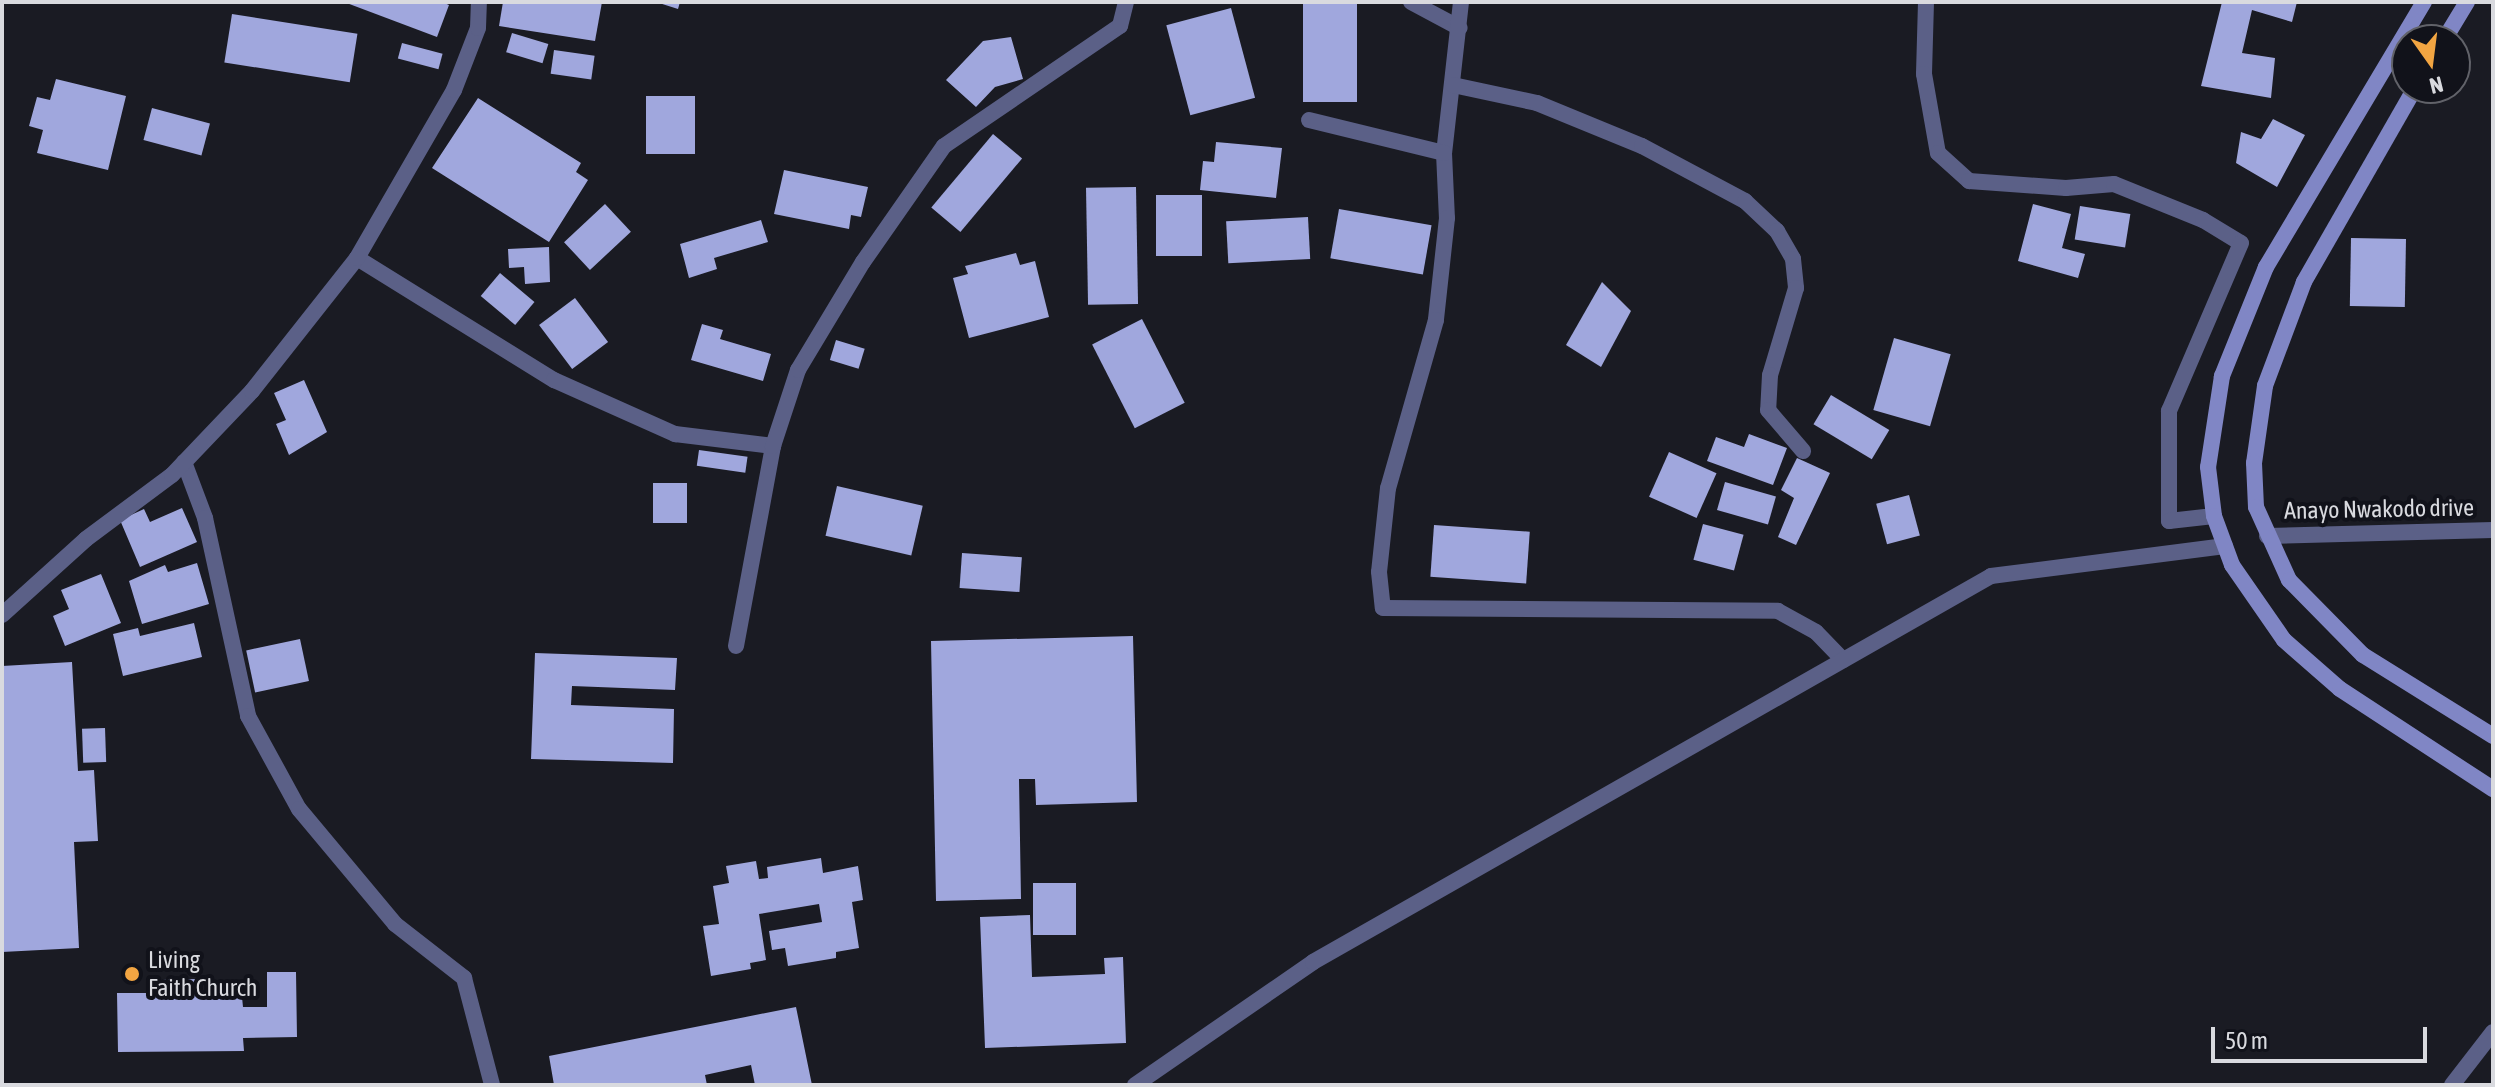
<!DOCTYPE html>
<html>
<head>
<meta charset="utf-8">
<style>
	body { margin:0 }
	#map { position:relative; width:2495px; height:1087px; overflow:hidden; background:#1a1b23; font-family:"Asap Condensed",sans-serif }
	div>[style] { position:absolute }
	.building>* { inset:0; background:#a0a7dd; transform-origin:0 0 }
	.street>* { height:16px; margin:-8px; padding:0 8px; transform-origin:8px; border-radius:8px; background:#5b6087 }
	.secondary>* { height:16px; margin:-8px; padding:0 8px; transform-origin:8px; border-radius:8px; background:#8086c5 }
	.dots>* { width:22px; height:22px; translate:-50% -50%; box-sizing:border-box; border:4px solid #11121a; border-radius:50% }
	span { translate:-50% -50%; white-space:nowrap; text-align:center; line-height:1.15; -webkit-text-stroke:8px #11121a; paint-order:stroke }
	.street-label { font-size:24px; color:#d9dadf }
	.poi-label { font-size:24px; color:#d9dadf }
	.left { translate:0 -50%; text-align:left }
	.frame { position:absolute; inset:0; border:4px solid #d9dadf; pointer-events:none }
	.north { position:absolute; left:2391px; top:24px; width:80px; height:80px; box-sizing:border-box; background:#11121a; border:2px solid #616269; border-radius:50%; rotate:166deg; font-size:22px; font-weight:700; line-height:32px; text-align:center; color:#d9dadf }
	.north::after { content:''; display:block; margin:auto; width:28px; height:36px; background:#f2a542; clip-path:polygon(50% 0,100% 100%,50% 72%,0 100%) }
	.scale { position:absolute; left:2211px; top:1027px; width:216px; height:36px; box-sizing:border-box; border:4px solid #d9dadf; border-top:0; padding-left:10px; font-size:24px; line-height:28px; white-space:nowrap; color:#d9dadf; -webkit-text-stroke:6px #11121a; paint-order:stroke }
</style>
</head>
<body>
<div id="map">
	<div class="building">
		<div style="clip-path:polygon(344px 2px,442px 2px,449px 5px,437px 37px)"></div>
		<div style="clip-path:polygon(503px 2px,602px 2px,595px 41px,499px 26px)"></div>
		<div style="clip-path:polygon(656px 2px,680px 2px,678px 9px)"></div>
		<div style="left:1303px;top:2px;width:54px;height:100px"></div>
		<div style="clip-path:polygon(2222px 2px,2297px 2px,2292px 22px,2252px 10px,2242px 53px,2275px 58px,2271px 98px,2201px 86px)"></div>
		<div style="left:1231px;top:8px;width:93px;height:67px;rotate:75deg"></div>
		<div style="left:232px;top:14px;width:127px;height:49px;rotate:9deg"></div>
		<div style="left:512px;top:33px;width:38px;height:20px;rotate:17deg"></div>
		<div style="clip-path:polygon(1011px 37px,1023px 79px,995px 87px,976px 107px,946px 80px,983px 41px)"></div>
		<div style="left:402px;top:43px;width:42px;height:16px;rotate:15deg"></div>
		<div style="left:554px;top:50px;width:41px;height:24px;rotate:8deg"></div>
		<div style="clip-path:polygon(56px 79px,126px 96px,108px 170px,37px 153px,43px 130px,29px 126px,37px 97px,50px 100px)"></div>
		<div style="left:646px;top:96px;width:49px;height:58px"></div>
		<div style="clip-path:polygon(478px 98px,581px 163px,576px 172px,588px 180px,549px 242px,432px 168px)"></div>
		<div style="left:152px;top:108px;width:60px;height:33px;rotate:15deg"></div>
		<div style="clip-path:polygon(2273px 119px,2305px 135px,2277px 187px,2236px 163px,2241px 132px,2261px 139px)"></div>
		<div style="left:993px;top:134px;width:38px;height:96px;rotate:40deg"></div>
		<div style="clip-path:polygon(1216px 142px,1282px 148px,1276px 198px,1200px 190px,1203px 161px,1214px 162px)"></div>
		<div style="clip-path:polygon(784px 170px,868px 187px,861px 217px,851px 215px,849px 229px,774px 214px)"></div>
		<div style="left:1136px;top:187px;width:117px;height:50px;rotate:89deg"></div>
		<div style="left:1156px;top:195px;width:46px;height:61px"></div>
		<div style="left:605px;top:204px;width:38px;height:56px;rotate:47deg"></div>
		<div style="clip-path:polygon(2033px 204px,2071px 214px,2062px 248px,2085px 254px,2078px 278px,2018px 261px)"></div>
		<div style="left:2080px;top:206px;width:51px;height:34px;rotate:9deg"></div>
		<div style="left:1339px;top:209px;width:94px;height:50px;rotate:10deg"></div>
		<div style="left:1308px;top:217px;width:42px;height:82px;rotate:87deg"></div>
		<div style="clip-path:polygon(761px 220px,768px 242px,714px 258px,717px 269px,689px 278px,680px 244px)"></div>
		<div style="left:2351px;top:238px;width:55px;height:68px;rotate:1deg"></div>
		<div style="clip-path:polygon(549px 247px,550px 282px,525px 284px,524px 267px,509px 268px,508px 249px)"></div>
		<div style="clip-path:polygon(1016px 253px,1020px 265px,1035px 261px,1049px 317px,969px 338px,953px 278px,968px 274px,965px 266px)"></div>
		<div style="left:500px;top:273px;width:45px;height:30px;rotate:40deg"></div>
		<div style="clip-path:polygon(1602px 282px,1631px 311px,1601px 367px,1566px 345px)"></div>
		<div style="left:575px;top:298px;width:55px;height:45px;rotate:53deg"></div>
		<div style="left:1142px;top:319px;width:94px;height:56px;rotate:63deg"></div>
		<div style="clip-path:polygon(702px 324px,723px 330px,720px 339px,771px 354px,763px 381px,691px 360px)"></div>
		<div style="left:1894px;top:338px;width:59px;height:75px;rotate:16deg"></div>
		<div style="left:836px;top:340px;width:30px;height:21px;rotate:17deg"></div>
		<div style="clip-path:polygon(304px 380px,327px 432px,289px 455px,276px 424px,286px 420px,274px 393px)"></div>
		<div style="left:1831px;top:395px;width:68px;height:34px;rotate:31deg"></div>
		<div style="clip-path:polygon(1749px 434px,1787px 448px,1773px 485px,1707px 461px,1716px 437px,1744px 447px)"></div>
		<div style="left:699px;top:450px;width:49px;height:16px;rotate:8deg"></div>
		<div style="left:1669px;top:452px;width:52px;height:49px;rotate:24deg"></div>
		<div style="clip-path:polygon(1797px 458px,1830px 473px,1796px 545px,1778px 537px,1794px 498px,1781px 490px)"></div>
		<div style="left:1725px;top:482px;width:53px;height:29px;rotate:16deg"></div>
		<div style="left:653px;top:483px;width:34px;height:40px"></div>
		<div style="left:837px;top:486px;width:88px;height:51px;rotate:13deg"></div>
		<div style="left:1909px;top:495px;width:42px;height:34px;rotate:75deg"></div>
		<div style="clip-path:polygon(182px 508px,197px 542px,140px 567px,120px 520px,144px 509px,150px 522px)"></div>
		<div style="left:1703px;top:524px;width:42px;height:37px;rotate:15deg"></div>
		<div style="left:1434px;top:525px;width:96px;height:52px;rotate:4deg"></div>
		<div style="left:962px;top:553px;width:60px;height:35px;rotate:4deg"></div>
		<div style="clip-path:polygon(197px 563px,209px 604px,142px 624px,129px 581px,165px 565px,168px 572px)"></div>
		<div style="clip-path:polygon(101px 574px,121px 623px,65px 646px,53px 616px,69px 609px,61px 590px)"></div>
		<div style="clip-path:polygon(194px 623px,202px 657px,123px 676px,113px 634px,138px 628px,140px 636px)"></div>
		<div style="clip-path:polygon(1133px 636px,1137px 802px,1036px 805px,1035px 779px,1019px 779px,1021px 899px,936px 901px,931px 641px)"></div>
		<div style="left:300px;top:639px;width:43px;height:55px;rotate:78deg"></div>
		<div style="clip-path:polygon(535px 653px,677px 658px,675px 690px,572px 686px,571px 705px,674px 709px,673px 763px,531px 759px)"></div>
		<div style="clip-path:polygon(72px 662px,78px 771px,94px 770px,98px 841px,74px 842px,79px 948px,2px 952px,2px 666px)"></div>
		<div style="left:105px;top:728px;width:34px;height:23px;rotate:88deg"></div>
		<div style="clip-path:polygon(821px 858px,823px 873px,858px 866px,863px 900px,852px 902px,859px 948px,836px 952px,836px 958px,788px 966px,785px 948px,772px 950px,769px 931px,822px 922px,819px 904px,759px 914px,766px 960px,750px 963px,751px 969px,711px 976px,703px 926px,719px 924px,713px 886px,729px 883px,726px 866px,756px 861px,759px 879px,768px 878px,767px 867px)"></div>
		<div style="left:1033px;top:883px;width:43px;height:52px"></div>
		<div style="clip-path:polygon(1030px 915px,1032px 977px,1105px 974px,1104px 958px,1123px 957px,1126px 1043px,985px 1048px,980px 917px)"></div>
		<div style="clip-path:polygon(267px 972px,296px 972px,297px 1037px,243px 1038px,244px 1051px,118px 1052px,117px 993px,146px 993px,146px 980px,199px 979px,199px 997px,242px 997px,243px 1007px,267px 1007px)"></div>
		<div style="clip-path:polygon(796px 1007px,812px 1085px,755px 1085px,751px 1065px,705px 1075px,707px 1085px,554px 1085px,549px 1056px)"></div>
	</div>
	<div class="street">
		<div style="left:1411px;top:2px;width:55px;rotate:28deg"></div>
		<div style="left:1461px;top:2px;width:152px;rotate:96.4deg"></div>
		<div style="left:1444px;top:153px;width:65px;rotate:87.4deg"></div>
		<div style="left:1447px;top:218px;width:103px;rotate:96.2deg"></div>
		<div style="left:1436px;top:320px;width:175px;rotate:105.9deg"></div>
		<div style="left:1388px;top:488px;width:84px;rotate:96.1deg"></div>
		<div style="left:1379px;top:572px;width:36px;rotate:84deg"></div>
		<div style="left:1383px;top:608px;width:395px;rotate:0.4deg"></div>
		<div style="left:1778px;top:611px;width:43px;rotate:28.9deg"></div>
		<div style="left:1816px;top:632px;width:39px;rotate:46deg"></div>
		<div style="left:1926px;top:2px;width:72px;rotate:91.6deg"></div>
		<div style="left:1924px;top:74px;width:80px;rotate:80deg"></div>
		<div style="left:1938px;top:153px;width:42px;rotate:42.1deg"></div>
		<div style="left:1969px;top:181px;width:97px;rotate:4.1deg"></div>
		<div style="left:2066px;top:188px;width:48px;rotate:-4.8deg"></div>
		<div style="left:2114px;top:184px;width:96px;rotate:22deg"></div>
		<div style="left:2203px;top:220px;width:44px;rotate:31.2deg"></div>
		<div style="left:2241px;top:243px;width:183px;rotate:113.2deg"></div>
		<div style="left:2169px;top:411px;width:110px;rotate:90deg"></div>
		<div style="left:2169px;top:521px;width:45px;rotate:-6.3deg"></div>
		<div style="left:1453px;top:85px;width:86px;rotate:12.1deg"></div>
		<div style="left:1537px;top:103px;width:113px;rotate:22.3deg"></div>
		<div style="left:1642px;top:146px;width:117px;rotate:28.1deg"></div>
		<div style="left:1745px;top:201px;width:44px;rotate:43.2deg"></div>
		<div style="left:1777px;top:231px;width:32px;rotate:60deg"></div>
		<div style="left:1793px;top:259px;width:29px;rotate:84deg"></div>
		<div style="left:1796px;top:288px;width:91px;rotate:106.6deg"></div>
		<div style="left:1770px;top:375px;width:35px;rotate:93deg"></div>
		<div style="left:1768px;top:410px;width:54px;rotate:49.5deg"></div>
		<div style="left:1309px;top:120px;width:139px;rotate:13.7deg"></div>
		<div style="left:357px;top:258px;width:232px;rotate:31.8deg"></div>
		<div style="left:554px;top:380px;width:133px;rotate:24.1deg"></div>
		<div style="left:675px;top:434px;width:99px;rotate:7deg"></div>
		<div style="left:184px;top:462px;width:60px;rotate:69.4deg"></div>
		<div style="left:205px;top:518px;width:203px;rotate:77.7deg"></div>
		<div style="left:248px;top:716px;width:106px;rotate:61.3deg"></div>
		<div style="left:299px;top:809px;width:150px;rotate:50.1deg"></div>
		<div style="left:395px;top:924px;width:88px;rotate:38deg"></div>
		<div style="left:464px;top:978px;width:111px;rotate:75.3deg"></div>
		<div style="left:2267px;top:536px;width:226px;rotate:-1.5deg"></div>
		<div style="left:2px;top:615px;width:113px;rotate:-42.1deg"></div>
		<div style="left:86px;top:539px;width:107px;rotate:-36.7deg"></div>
		<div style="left:172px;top:475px;width:116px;rotate:-46.4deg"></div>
		<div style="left:252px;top:391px;width:169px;rotate:-51.7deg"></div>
		<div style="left:357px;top:258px;width:194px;rotate:-60deg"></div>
		<div style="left:454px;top:90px;width:66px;rotate:-68.8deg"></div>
		<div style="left:478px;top:28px;width:26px;rotate:-88deg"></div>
		<div style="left:736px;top:646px;width:203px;rotate:-79.5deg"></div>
		<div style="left:773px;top:446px;width:80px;rotate:-71.8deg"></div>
		<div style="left:798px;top:370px;width:126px;rotate:-59deg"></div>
		<div style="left:863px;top:262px;width:141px;rotate:-55.1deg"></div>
		<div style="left:944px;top:146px;width:213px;rotate:-34.3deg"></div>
		<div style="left:1120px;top:26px;width:25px;rotate:-76deg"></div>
		<div style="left:1135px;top:1085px;width:216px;rotate:-34.6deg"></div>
		<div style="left:1313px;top:962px;width:780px;rotate:-29.65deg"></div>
		<div style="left:1991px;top:576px;width:236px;rotate:-7.3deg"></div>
		<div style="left:2452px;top:1085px;width:67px;rotate:-52.3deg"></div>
	</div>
	<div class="secondary">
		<div style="left:2424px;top:2px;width:309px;rotate:120.8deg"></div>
		<div style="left:2266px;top:267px;width:118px;rotate:112deg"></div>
		<div style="left:2222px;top:376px;width:92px;rotate:98.7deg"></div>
		<div style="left:2208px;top:467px;width:49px;rotate:83deg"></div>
		<div style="left:2214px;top:516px;width:52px;rotate:69.8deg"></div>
		<div style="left:2232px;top:565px;width:91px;rotate:55.3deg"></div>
		<div style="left:2284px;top:640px;width:74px;rotate:41.2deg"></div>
		<div style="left:2340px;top:689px;width:183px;rotate:33.2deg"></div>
		<div style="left:2444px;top:40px;width:44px;rotate:-58.8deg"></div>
		<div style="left:2415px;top:88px;width:224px;rotate:119.8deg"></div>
		<div style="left:2304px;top:282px;width:111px;rotate:110.6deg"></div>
		<div style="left:2265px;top:386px;width:78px;rotate:98.1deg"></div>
		<div style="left:2254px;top:463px;width:44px;rotate:87.4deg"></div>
		<div style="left:2256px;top:507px;width:80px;rotate:65.7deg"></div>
		<div style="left:2289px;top:580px;width:105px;rotate:45.4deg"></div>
		<div style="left:2363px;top:655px;width:153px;rotate:31.9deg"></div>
	</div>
	<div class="dots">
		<div style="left:132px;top:974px;background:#f2a542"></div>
	</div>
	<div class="street-label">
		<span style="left:2379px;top:509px;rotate:-1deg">Anayo Nwakodo drive</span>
	</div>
	<div class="poi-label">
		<span class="left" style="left:148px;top:974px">Living<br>Faith Church</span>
	</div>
	<div class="frame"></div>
	<div class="north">N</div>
	<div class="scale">50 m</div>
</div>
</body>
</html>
